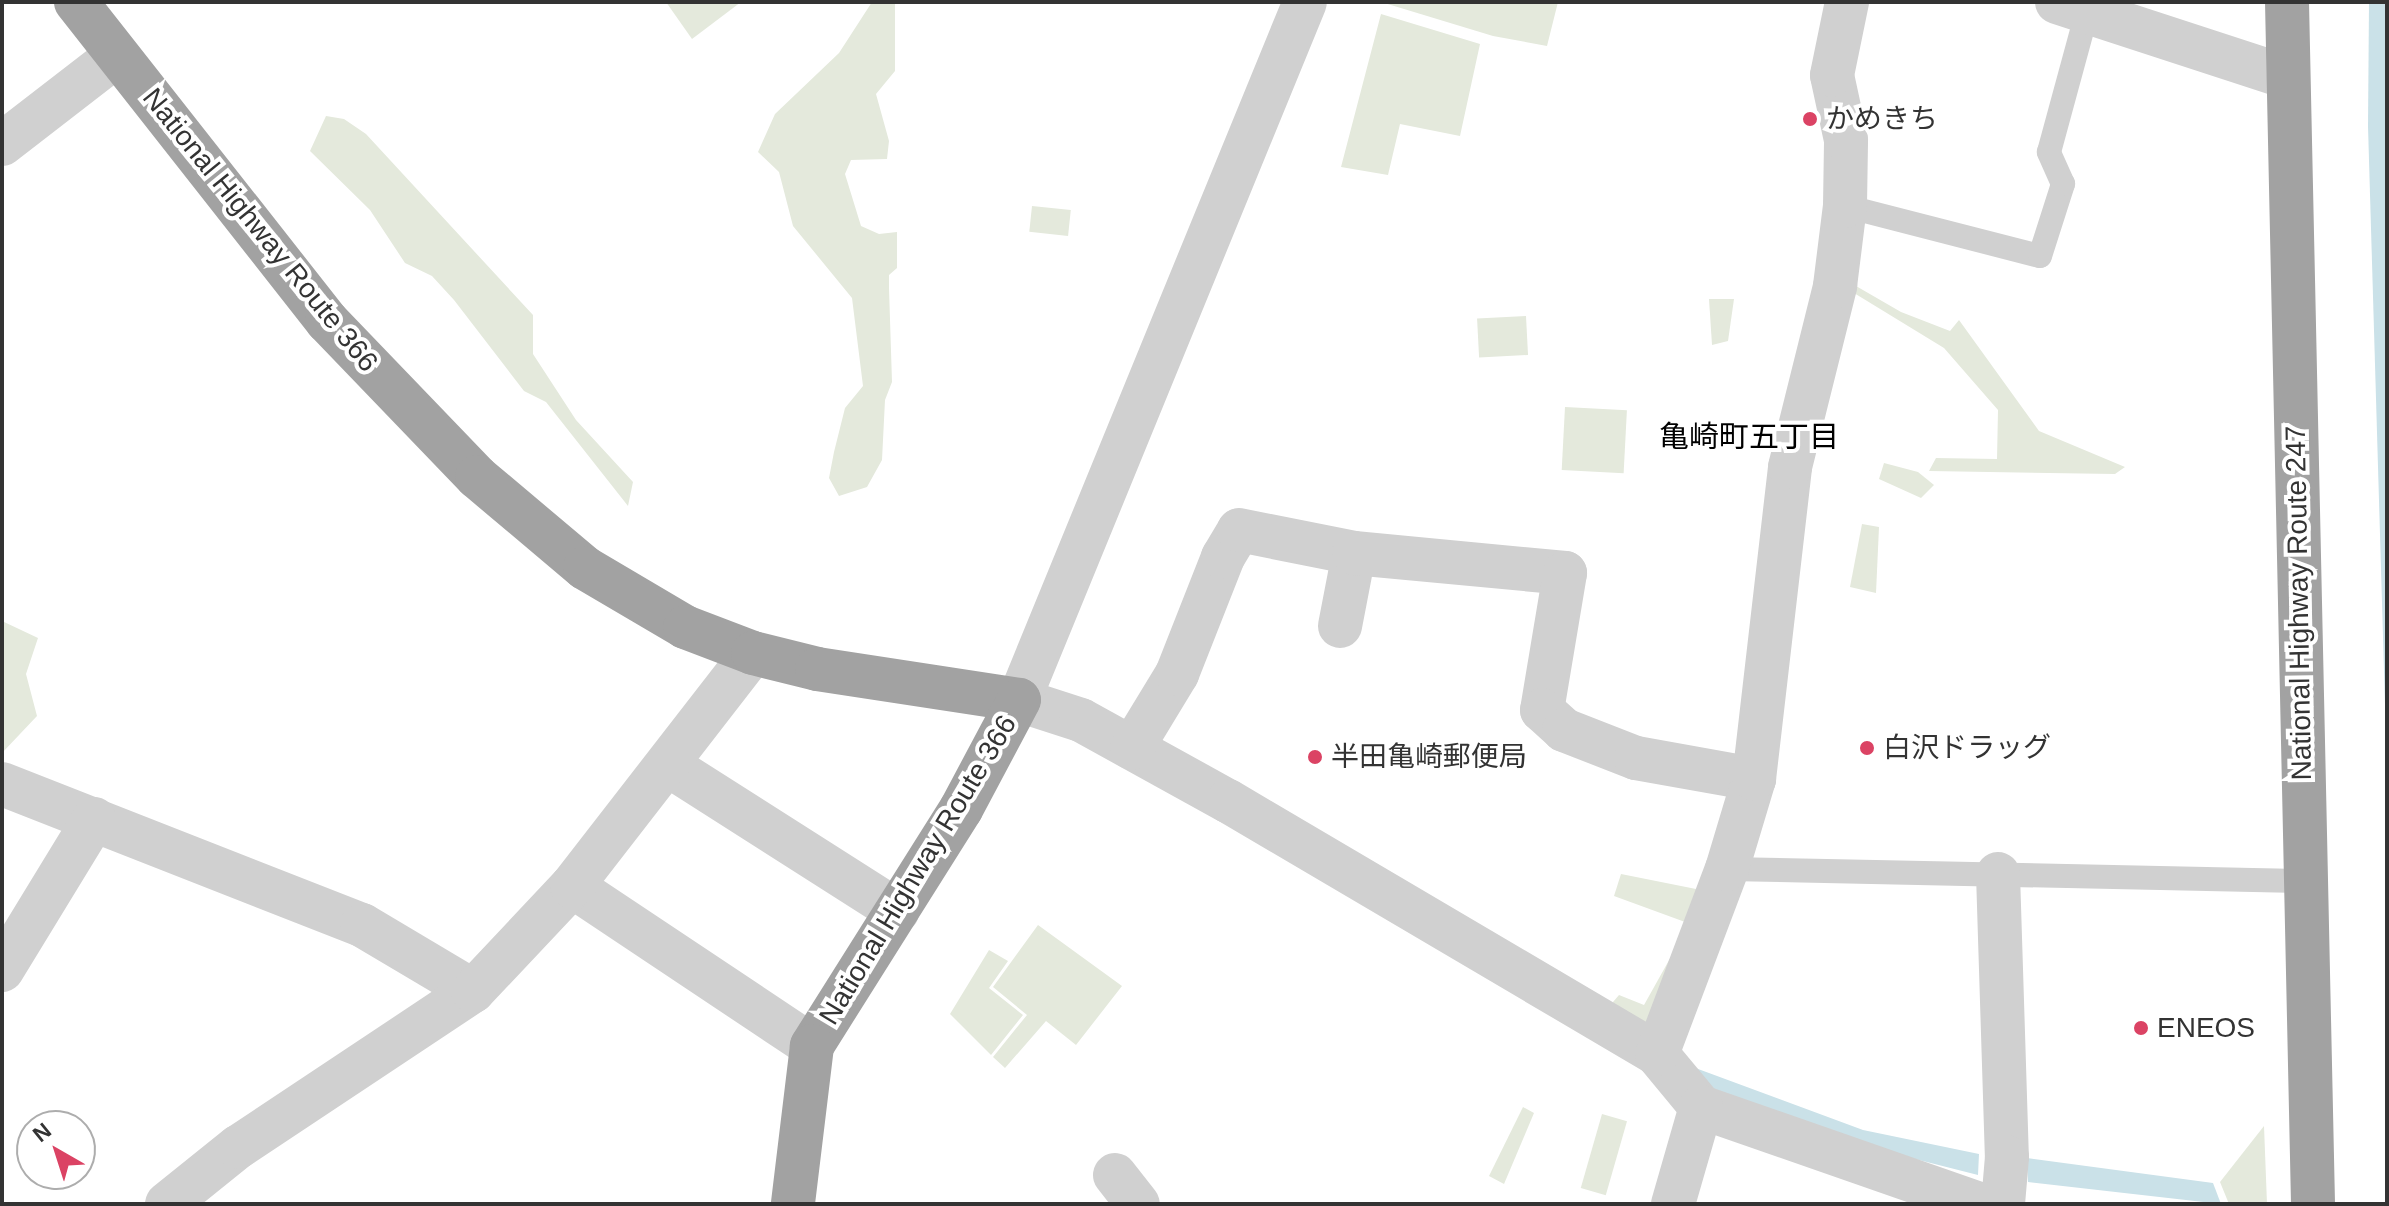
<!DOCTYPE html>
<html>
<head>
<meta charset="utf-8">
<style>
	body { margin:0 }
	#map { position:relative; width:2389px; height:1206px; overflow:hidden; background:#fff; font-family:Arial,"Noto Sans JP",sans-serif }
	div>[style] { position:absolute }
	.green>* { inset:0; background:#e4e9dc; transform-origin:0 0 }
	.water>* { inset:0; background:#cae1e8 }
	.service>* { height:24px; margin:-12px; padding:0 12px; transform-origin:12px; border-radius:12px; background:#d0d0d0 }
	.minor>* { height:44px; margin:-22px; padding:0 22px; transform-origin:22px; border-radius:22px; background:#d0d0d0 }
	.tertiary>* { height:44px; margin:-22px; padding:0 22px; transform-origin:22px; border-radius:22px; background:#d0d0d0 }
	.trunk>* { height:44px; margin:-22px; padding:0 22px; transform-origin:22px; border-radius:22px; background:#a2a2a2 }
	.dots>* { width:22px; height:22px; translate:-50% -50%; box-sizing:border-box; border:4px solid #fff; border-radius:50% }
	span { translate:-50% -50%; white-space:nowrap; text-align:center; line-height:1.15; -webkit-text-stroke:8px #fff; paint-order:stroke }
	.poi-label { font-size:28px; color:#333 }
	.left { translate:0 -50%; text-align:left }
	.street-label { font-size:28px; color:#333 }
	.neighbourhood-label { font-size:30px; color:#000 }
	.frame { position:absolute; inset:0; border:4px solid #333; pointer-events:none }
	.north { position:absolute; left:16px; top:1110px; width:80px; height:80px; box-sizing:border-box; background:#fff; border:2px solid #adadad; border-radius:50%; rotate:321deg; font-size:22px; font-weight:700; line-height:32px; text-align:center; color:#333 }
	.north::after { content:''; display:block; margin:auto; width:28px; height:36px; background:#db4364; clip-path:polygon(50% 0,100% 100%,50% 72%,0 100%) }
</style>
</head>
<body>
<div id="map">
	<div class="green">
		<div style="clip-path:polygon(666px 2px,741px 2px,692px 39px)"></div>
		<div style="clip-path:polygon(872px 2px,895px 2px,895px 71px,876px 94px,889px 141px,887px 159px,851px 160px,845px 174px,861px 226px,879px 234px,897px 232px,897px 268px,889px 275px,889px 288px,892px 382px,885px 400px,882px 460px,867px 487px,839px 496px,829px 478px,834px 452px,845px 408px,863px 386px,852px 298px,793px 226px,779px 172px,758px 152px,775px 114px,839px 53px)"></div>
		<div style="clip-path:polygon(1381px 2px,1558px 2px,1547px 46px,1493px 36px)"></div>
		<div style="clip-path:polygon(1381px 14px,1480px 44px,1460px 136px,1400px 124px,1388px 175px,1341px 167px)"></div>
		<div style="clip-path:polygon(326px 116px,344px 119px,366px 134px,533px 315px,533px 354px,576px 420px,633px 482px,628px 506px,546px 402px,524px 391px,454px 300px,432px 276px,405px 263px,370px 210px,310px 151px)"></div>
		<div style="left:1032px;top:206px;width:39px;height:26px;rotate:6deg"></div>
		<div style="clip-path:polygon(1856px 286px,1901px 312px,1950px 331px,1959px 320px,2039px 431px,2125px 467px,2115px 474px,1929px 471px,1936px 458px,1997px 459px,1998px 410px,1944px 348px,1854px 293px)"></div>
		<div style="clip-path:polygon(1709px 299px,1734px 299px,1728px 341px,1712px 345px)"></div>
		<div style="left:1526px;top:316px;width:39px;height:49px;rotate:87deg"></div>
		<div style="left:1565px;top:407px;width:62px;height:63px;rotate:3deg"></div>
		<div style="clip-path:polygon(1884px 463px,1918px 472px,1934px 485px,1921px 498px,1879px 479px)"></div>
		<div style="clip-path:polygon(1862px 524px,1879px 527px,1876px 593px,1850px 587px)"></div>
		<div style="clip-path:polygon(2px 621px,38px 638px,26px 674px,37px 716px,2px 753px)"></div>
		<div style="clip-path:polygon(1621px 874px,1706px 891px,1696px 926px,1614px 896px)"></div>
		<div style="clip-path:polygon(1038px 925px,1122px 986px,1076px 1045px,1046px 1021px,1005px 1068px,993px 1057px,1027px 1015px,993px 987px)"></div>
		<div style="clip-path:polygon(1682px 937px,1651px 1028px,1607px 1009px,1619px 995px,1644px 1005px)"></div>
		<div style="clip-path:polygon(989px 950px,1008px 961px,989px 988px,1023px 1015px,991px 1055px,950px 1014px)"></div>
		<div style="clip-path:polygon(1523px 1107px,1534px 1113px,1504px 1184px,1489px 1176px)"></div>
		<div style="left:1602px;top:1114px;width:26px;height:77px;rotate:16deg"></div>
		<div style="clip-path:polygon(2264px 1126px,2267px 1204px,2229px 1204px,2220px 1182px)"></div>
	</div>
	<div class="water">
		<div style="clip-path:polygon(2369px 2px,2387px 2px,2387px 773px,2368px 126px)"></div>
		<div style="clip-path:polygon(1690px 1066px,1863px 1130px,1979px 1154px,1978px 1175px,1856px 1144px,1701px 1084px)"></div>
		<div style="clip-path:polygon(2027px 1158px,2213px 1183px,2221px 1204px,2028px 1182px)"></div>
	</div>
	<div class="service">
		<div style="left:1845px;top:206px;width:201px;rotate:14.4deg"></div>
		<div style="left:2040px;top:256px;width:76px;rotate:-72.3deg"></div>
		<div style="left:2063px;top:184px;width:35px;rotate:-114deg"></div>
		<div style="left:2049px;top:152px;width:145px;rotate:-74.8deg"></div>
		<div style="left:1727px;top:869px;width:579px;rotate:1.19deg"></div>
	</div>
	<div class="minor">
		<div style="left:2px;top:144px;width:145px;rotate:-37.7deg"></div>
		<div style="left:1340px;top:626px;width:74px;rotate:-79.1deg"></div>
		<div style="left:1019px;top:700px;width:65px;rotate:17.9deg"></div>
		<div style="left:1081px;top:720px;width:168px;rotate:28.9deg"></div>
		<div style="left:1228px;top:801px;width:498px;rotate:30.5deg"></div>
		<div style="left:1657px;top:1054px;width:69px;rotate:50.3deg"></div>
		<div style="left:1701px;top:1107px;width:294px;rotate:19.2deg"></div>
		<div style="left:1132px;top:748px;width:87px;rotate:-58.7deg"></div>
		<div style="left:1177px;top:674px;width:126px;rotate:-68.5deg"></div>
		<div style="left:1223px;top:557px;width:31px;rotate:-59deg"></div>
		<div style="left:1239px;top:530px;width:117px;rotate:11.3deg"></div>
		<div style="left:1354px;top:553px;width:212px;rotate:5.4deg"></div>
		<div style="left:1565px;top:573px;width:139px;rotate:99.5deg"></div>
		<div style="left:1542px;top:710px;width:30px;rotate:42deg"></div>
		<div style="left:1564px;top:730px;width:77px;rotate:21.3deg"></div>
		<div style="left:1636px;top:758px;width:120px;rotate:10.1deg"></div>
		<div style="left:668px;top:765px;width:272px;rotate:32.5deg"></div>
		<div style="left:2px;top:784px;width:387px;rotate:21.4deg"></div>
		<div style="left:362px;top:925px;width:129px;rotate:30.7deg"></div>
		<div style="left:1998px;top:874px;width:283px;rotate:88.2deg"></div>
		<div style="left:2007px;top:1157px;width:47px;rotate:94.9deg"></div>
		<div style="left:572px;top:886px;width:288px;rotate:33.7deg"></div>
		<div style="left:2px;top:970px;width:177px;rotate:-58.6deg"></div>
		<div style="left:1657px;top:1054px;width:198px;rotate:-69.3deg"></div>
		<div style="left:1727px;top:869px;width:94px;rotate:-73.3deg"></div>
		<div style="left:1754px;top:779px;width:314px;rotate:-83.4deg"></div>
		<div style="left:1790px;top:467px;width:187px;rotate:-76deg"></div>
		<div style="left:1835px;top:286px;width:81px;rotate:-82.9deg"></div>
		<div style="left:1845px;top:206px;width:66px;rotate:-89.1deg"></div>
		<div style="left:1846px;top:140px;width:66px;rotate:-102.2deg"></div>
		<div style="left:1832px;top:75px;width:75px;rotate:-78.4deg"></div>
		<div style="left:1115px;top:1175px;width:37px;rotate:52deg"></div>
		<div style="left:167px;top:1204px;width:91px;rotate:-38.8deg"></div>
		<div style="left:238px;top:1147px;width:282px;rotate:-33.6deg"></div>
		<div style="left:473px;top:991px;width:144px;rotate:-46.7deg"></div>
		<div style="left:572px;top:886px;width:295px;rotate:-52.2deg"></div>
		<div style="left:1673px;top:1204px;width:101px;rotate:-73.9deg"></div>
	</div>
	<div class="tertiary">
		<div style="left:2057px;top:2px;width:242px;rotate:18.1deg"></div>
		<div style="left:1019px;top:700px;width:754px;rotate:-67.72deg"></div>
	</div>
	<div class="trunk">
		<div style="left:76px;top:2px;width:406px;rotate:51.8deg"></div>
		<div style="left:327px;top:321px;width:216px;rotate:46.1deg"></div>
		<div style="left:477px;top:477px;width:141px;rotate:40.1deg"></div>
		<div style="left:585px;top:568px;width:116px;rotate:30.5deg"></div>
		<div style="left:685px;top:627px;width:73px;rotate:20.9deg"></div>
		<div style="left:753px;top:653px;width:66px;rotate:14deg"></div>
		<div style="left:817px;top:669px;width:204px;rotate:8.7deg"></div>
		<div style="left:1019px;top:700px;width:123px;rotate:118deg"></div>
		<div style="left:961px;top:809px;width:280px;rotate:122.2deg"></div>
		<div style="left:812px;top:1046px;width:159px;rotate:96.9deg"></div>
		<div style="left:2287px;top:2px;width:1202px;rotate:88.76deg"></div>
	</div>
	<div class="dots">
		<div style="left:1810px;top:119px;background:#db4364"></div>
		<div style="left:1867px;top:748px;background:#db4364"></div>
		<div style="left:1315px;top:757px;background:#db4364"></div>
		<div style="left:2141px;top:1028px;background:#db4364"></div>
	</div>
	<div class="poi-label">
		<span class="left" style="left:1826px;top:119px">かめきち</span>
		<span class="left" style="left:1883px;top:748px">白沢ドラッグ</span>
		<span class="left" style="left:1331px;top:757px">半田亀崎郵便局</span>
		<span class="left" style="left:2157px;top:1028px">ENEOS</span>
	</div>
	<div class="street-label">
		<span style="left:260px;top:230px;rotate:51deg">National Highway Route 366</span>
		<span style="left:2299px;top:603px;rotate:-91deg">National Highway Route 247</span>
		<span style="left:918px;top:870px;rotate:-59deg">National Highway Route 366</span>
	</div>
	<div class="neighbourhood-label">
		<span style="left:1749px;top:437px">亀崎町五丁目</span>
	</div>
	<div class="frame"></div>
	<div class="north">N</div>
</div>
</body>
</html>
